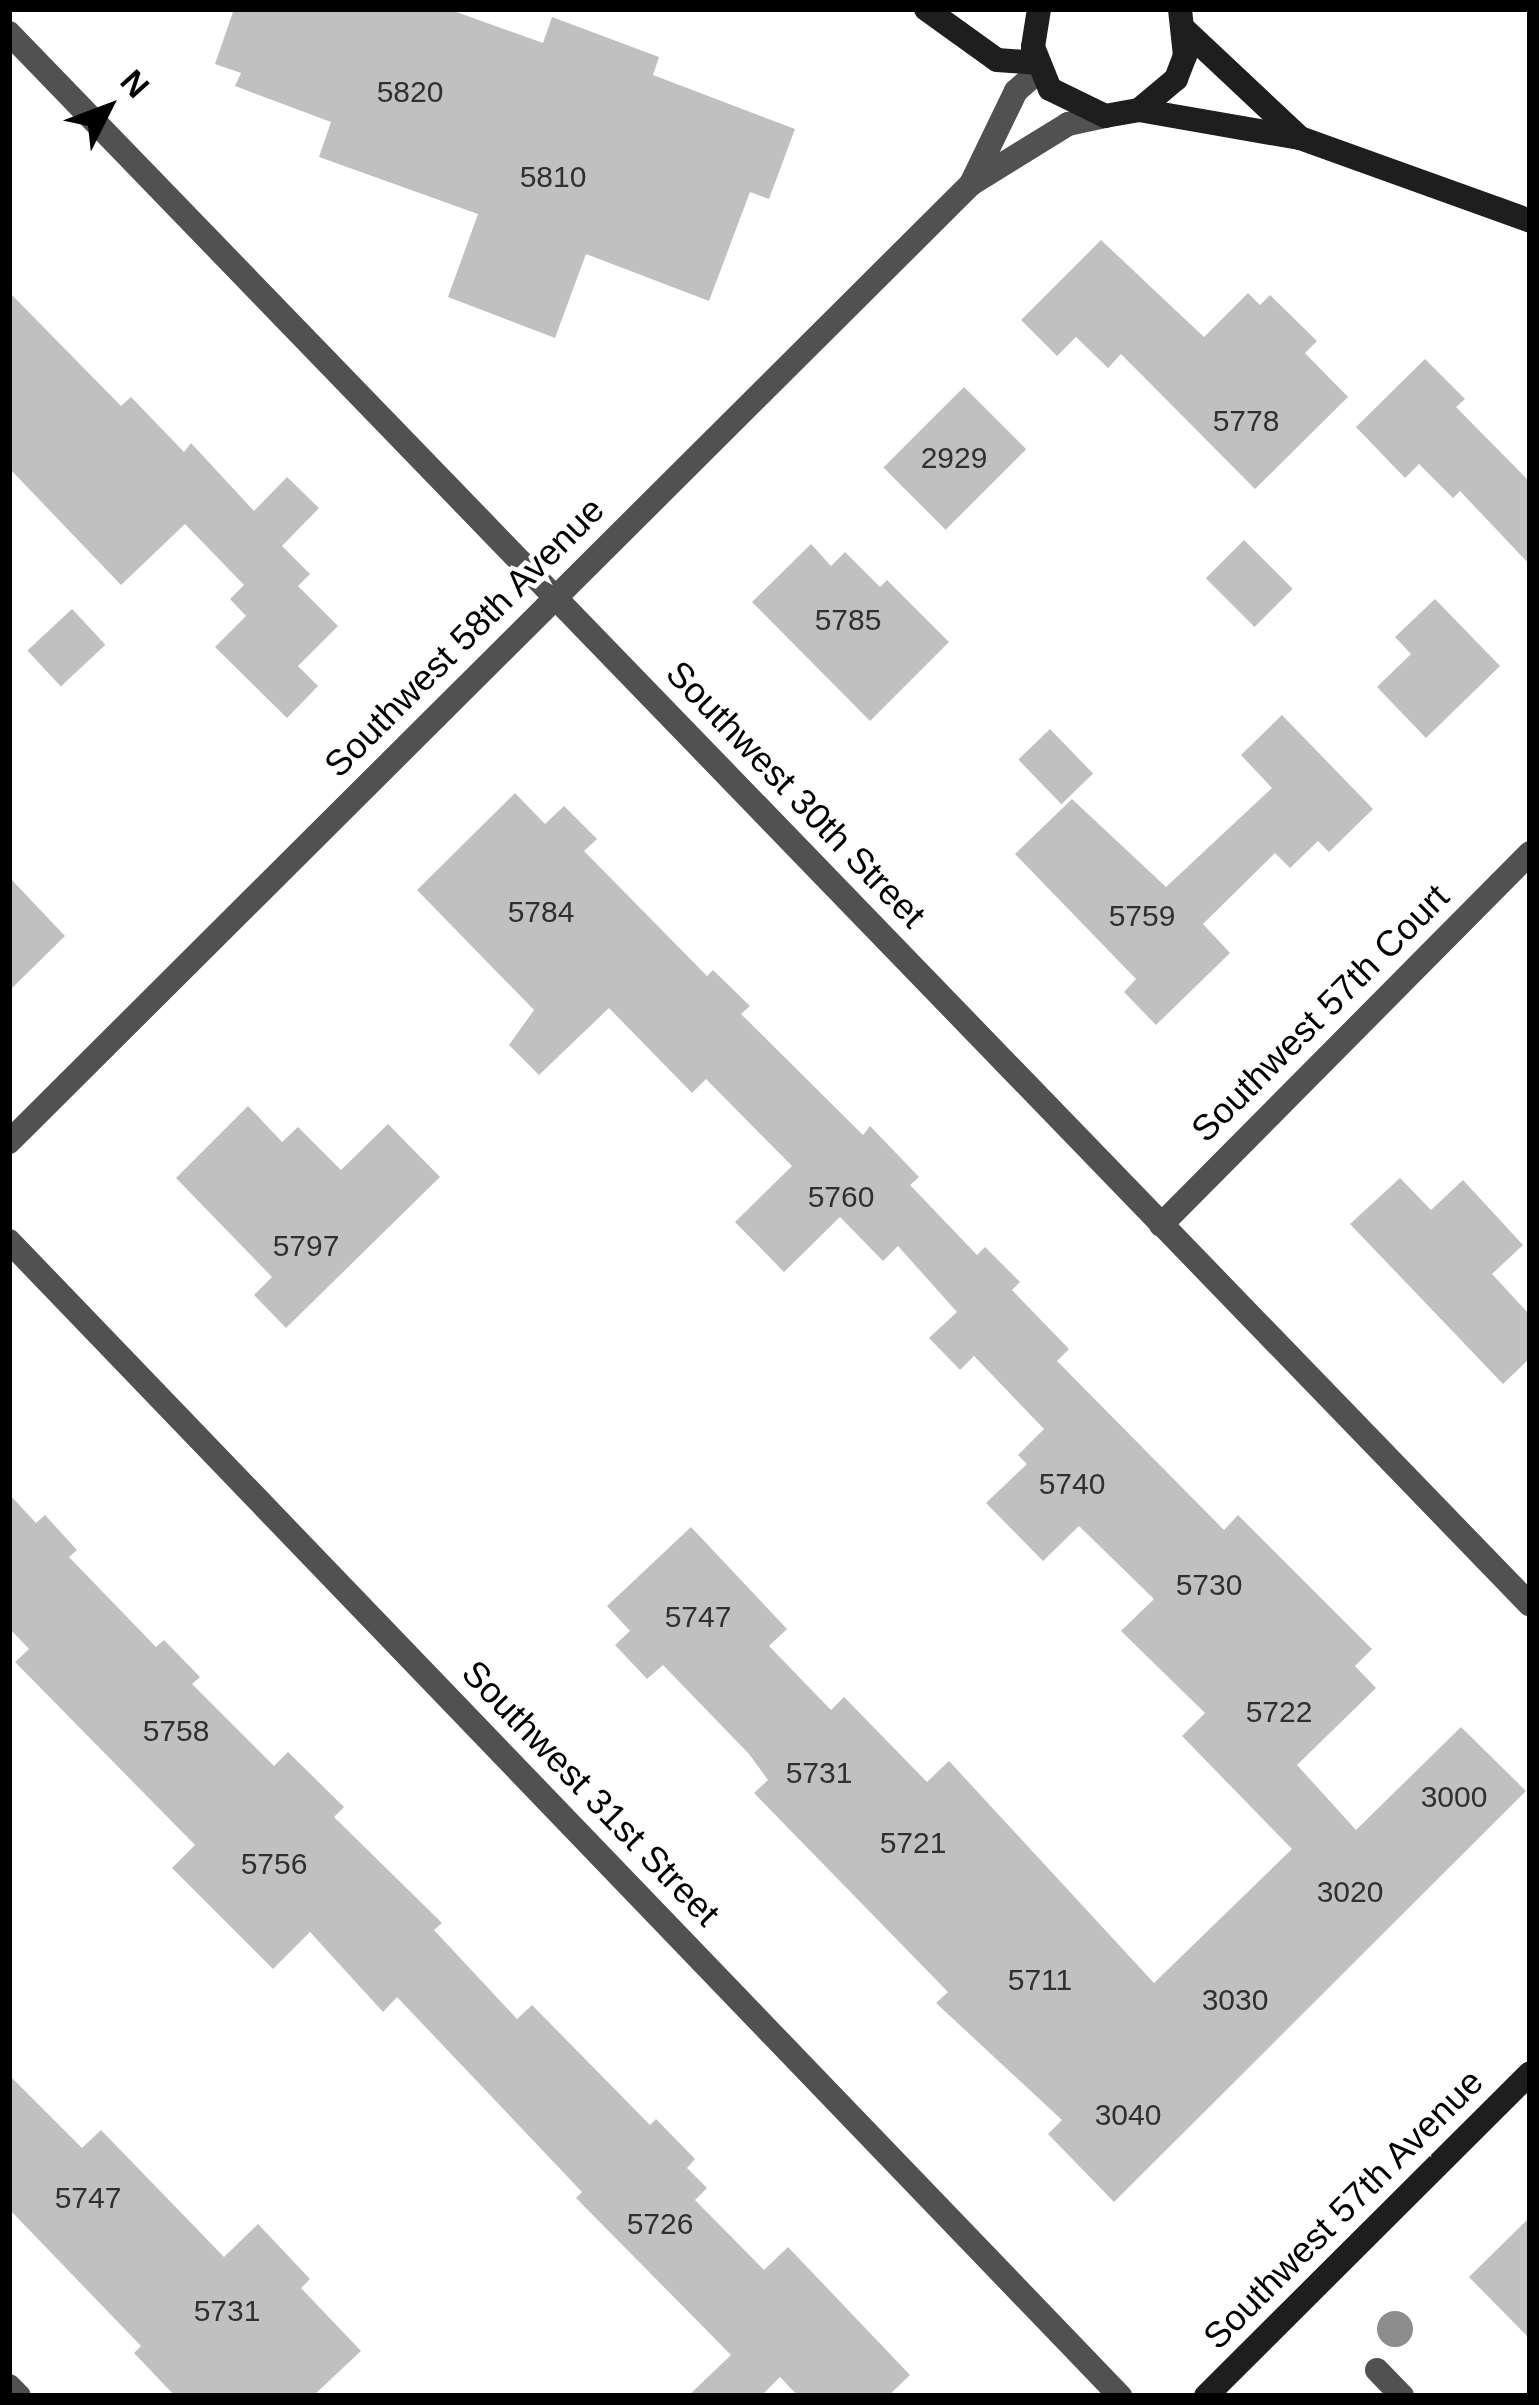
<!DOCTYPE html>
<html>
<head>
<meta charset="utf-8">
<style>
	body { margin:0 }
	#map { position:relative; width:1539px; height:2405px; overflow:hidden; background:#fff; font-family:Helvetica,sans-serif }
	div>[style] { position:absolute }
	.building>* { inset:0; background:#c0c0c0; transform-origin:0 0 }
	.street>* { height:24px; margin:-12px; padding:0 12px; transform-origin:12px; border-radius:12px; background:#515151 }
	.secondary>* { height:24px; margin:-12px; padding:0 12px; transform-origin:12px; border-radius:12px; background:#1e1e1e }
	.trees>* { width:36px; height:36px; margin:-18px; border-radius:50%; background:#8d8d8d }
	span { translate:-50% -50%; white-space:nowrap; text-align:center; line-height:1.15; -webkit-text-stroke:9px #fff; paint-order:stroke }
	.number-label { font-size:30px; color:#303030 }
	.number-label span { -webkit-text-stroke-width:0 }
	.street-label { font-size:36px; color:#000 }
	.frame { position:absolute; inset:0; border:12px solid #000; pointer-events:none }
	.north { position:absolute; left:48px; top:48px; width:120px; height:120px; -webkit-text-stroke:9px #fff; paint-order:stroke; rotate:48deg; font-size:33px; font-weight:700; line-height:48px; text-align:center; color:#000 }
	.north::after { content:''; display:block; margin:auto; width:42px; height:54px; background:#000; clip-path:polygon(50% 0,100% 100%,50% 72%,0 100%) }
</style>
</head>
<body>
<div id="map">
	<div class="building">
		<div style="clip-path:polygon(234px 9px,448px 9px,543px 43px,552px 17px,659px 57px,653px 75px,795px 129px,769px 199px,750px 192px,709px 301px,586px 254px,555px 338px,448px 297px,478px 214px,319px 157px,331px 122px,235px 86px,241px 73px,215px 64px)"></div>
		<div style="clip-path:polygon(1101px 240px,1204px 337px,1248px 293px,1260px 305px,1270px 295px,1317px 341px,1305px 353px,1348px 397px,1255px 489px,1121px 354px,1108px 368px,1076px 337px,1057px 356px,1021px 320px)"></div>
		<div style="clip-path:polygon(9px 292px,121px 406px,131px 397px,184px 452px,191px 443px,254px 511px,287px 477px,319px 508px,282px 546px,310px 574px,298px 586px,338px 626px,298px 666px,318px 686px,287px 718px,215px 647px,246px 616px,230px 599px,244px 585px,185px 524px,121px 585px,9px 468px)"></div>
		<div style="clip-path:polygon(1425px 359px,1465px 399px,1456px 407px,1530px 482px,1530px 565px,1460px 491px,1453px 498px,1419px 464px,1405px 478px,1356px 427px)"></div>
		<div style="left:964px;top:387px;width:88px;height:114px;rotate:45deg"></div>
		<div style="left:1244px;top:540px;width:69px;height:54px;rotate:45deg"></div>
		<div style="clip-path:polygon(811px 544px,831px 566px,845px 552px,880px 587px,887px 580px,949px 642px,870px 721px,752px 602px)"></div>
		<div style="clip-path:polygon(1435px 599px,1500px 666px,1426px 738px,1377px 687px,1411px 654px,1395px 637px)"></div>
		<div style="left:72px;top:609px;width:49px;height:61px;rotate:47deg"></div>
		<div style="clip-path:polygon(1282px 715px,1373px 809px,1329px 852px,1318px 841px,1290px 868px,1275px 853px,1203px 924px,1230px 953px,1156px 1025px,1124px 992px,1136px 979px,1015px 854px,1072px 799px,1166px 887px,1272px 788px,1241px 755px)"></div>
		<div style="left:1050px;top:729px;width:62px;height:44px;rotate:46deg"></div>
		<div style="clip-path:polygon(515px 793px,545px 824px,564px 806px,597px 839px,584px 851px,707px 976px,713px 970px,750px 1006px,741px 1014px,863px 1135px,870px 1126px,919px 1177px,910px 1185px,977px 1255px,985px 1247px,1020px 1282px,1012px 1290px,1069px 1349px,1057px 1361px,1224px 1530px,1238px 1515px,1372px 1649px,1355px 1666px,1376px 1688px,1297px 1765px,1356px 1830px,1461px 1727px,1526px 1791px,1114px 2202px,1048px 2134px,1062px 2120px,936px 2003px,948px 1992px,754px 1793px,768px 1780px,749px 1754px,663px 1665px,647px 1679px,615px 1645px,630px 1631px,607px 1606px,691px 1527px,787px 1629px,769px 1646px,831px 1710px,844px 1697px,927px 1782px,949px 1761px,1154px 1983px,1292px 1849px,1182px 1736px,1205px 1713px,1121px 1631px,1154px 1599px,1079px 1526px,1043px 1561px,986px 1503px,1027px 1464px,1018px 1455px,1044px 1429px,974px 1356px,960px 1370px,929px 1338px,957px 1312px,898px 1246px,883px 1261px,840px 1217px,784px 1272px,735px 1222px,792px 1166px,706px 1079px,692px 1093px,609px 1008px,539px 1075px,509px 1045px,534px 1010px,417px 890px)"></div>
		<div style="clip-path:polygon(9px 877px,65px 936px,9px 991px)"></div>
		<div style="clip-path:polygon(248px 1106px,282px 1142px,298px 1127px,341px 1170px,388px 1124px,440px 1177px,286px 1328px,254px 1295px,272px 1277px,176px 1178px)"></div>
		<div style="clip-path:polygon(1400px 1178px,1431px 1210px,1463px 1180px,1523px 1245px,1492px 1274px,1530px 1315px,1530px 1358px,1503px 1384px,1350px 1224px)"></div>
		<div style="clip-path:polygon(9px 1494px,36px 1523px,45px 1515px,77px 1550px,69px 1557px,156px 1647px,164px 1640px,200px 1677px,192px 1684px,274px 1766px,288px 1752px,344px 1807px,334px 1817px,442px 1923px,434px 1930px,517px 2019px,532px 2005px,650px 2125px,656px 2119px,695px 2159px,687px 2168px,707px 2188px,695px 2200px,764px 2270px,788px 2247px,910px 2375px,888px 2396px,798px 2396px,780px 2377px,761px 2396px,688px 2396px,731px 2355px,576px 2198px,582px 2192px,397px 1997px,383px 2012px,310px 1932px,273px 1969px,172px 1868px,195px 1845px,15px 1662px,29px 1649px,9px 1628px)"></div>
		<div style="clip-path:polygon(9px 2075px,82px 2148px,101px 2130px,224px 2257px,258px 2224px,310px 2279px,301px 2288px,361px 2351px,313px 2396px,175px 2396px,134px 2353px,141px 2346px,9px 2209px)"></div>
		<div style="clip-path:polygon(1530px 2217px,1530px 2339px,1469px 2277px)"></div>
	</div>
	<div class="street">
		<div style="left:9px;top:33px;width:2187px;rotate:45.94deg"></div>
		<div style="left:971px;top:184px;width:103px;rotate:-64.2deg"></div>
		<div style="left:1016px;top:91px;width:30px;rotate:-41deg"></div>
		<div style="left:9px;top:1142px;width:1358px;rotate:-44.88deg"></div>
		<div style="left:971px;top:184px;width:114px;rotate:-31.7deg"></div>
		<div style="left:1068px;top:124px;width:38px;rotate:-12deg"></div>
		<div style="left:1161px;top:1225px;width:524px;rotate:-45.23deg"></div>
		<div style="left:9px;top:1241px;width:1603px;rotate:46.11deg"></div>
		<div style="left:1377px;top:2370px;width:36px;rotate:46deg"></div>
		<div style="left:9px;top:2386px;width:14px;rotate:45deg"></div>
	</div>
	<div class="secondary">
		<div style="left:926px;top:9px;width:87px;rotate:35.7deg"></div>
		<div style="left:997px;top:60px;width:39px;rotate:4deg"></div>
		<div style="left:1039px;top:9px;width:38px;rotate:99deg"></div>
		<div style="left:1033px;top:47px;width:45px;rotate:68deg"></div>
		<div style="left:1050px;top:89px;width:61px;rotate:26.1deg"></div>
		<div style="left:1105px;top:116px;width:35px;rotate:-10deg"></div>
		<div style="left:1139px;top:110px;width:48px;rotate:-40deg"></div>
		<div style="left:1176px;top:79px;width:25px;rotate:-69deg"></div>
		<div style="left:1185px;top:56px;width:47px;rotate:-96.1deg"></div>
		<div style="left:1186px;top:31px;width:156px;rotate:43.2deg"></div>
		<div style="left:1139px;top:110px;width:163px;rotate:9.9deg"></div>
		<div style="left:1300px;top:138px;width:245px;rotate:19.8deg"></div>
		<div style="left:1206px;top:2396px;width:457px;rotate:-44.9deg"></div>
	</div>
	<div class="trees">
		<div style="left:1395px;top:2329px"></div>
	</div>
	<div class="number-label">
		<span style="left:410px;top:92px">5820</span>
		<span style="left:553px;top:177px">5810</span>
		<span style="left:1246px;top:421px">5778</span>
		<span style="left:954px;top:458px">2929</span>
		<span style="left:848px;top:620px">5785</span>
		<span style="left:541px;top:912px">5784</span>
		<span style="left:1142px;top:916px">5759</span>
		<span style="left:841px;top:1197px">5760</span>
		<span style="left:306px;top:1246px">5797</span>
		<span style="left:1072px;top:1484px">5740</span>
		<span style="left:1209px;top:1585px">5730</span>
		<span style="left:698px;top:1617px">5747</span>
		<span style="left:1279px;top:1712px">5722</span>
		<span style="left:176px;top:1731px">5758</span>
		<span style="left:819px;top:1773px">5731</span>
		<span style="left:1454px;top:1797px">3000</span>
		<span style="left:913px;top:1843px">5721</span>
		<span style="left:274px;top:1864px">5756</span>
		<span style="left:1350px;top:1892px">3020</span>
		<span style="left:1040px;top:1980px">5711</span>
		<span style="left:1235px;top:2000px">3030</span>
		<span style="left:1128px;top:2115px">3040</span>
		<span style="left:88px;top:2198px">5747</span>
		<span style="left:660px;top:2224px">5726</span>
		<span style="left:227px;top:2311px">5731</span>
	</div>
	<div class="street-label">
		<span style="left:464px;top:637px;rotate:-45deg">Southwest 58th Avenue</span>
		<span style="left:796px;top:794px;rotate:46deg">Southwest 30th Street</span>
		<span style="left:1320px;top:1013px;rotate:-45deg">Southwest 57th Court</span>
		<span style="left:591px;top:1793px;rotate:46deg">Southwest 31st Street</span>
		<span style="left:1343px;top:2209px;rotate:-45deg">Southwest 57th Avenue</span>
	</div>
	<div class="frame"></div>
	<div class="north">N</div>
</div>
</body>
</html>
